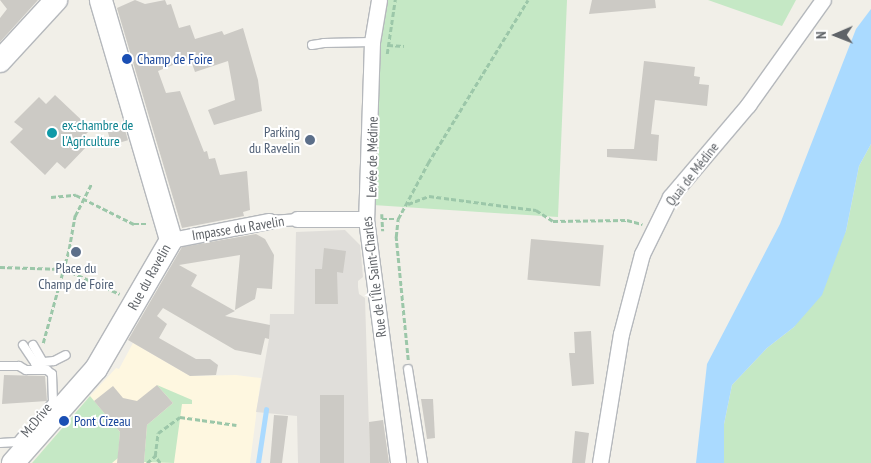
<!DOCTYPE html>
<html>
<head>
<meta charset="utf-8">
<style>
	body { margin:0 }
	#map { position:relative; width:871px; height:463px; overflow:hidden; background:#f1efe8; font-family:"PT Sans Narrow",sans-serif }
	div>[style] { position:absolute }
	.commercial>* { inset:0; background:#fef7e0 }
	.industrial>* { inset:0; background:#e0deda }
	.green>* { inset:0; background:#c5e8c5 }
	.water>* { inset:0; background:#aadaff }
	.stream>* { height:4.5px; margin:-2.25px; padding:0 2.25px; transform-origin:2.25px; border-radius:2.25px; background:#aadaff }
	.building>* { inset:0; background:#cccac5; transform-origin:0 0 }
	.path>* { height:2.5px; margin-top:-1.25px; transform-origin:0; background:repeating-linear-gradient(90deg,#9cc7a9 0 5px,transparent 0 7.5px) }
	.roads { filter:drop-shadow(1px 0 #b5b8bc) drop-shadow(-1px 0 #b5b8bc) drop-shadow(0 1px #b5b8bc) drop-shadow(0 -1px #b5b8bc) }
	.service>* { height:8px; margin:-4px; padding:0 4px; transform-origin:4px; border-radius:4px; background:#fff }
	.pedestrian>* { height:11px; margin:-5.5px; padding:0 5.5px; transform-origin:5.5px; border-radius:5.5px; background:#fff }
	.minor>* { height:15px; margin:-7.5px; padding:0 7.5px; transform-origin:7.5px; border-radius:7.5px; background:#fff }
	.secondary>* { height:22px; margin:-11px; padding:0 11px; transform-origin:11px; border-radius:11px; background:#fff }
	.dots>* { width:14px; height:14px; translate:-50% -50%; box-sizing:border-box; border:2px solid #fff; border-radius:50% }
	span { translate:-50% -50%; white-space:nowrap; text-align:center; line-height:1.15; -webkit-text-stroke:4px #fff; paint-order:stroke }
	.transit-label { font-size:14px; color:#164399 }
	.left { translate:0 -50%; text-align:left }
	.culture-label { font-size:14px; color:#0d838f }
	.service-label { font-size:14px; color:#4e5e75 }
	.right { translate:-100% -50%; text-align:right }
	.street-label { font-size:14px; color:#5f6368 }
	.north { position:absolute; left:811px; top:10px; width:50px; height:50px; -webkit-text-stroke:4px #fff; paint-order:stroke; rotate:269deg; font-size:14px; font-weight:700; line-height:20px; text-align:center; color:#5f6368 }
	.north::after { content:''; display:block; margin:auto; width:18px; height:22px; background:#5f6368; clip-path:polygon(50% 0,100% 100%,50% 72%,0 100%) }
</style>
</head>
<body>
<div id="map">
	<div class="commercial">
		<div style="clip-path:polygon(133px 343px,190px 376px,236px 375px,261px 378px,250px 463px,32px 463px,90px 396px,116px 368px,119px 369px)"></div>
	</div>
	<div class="industrial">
		<div style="clip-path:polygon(345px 230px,360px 245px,363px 277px,358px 281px,358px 287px,359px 294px,365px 298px,370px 463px,298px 463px,297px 416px,256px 412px,269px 339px,270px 314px,294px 314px,296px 232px)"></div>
	</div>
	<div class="green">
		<div style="clip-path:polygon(386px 0,567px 0,558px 217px,373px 205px,379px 36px)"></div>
		<div style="clip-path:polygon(708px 0,796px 0,782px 26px)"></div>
		<div style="clip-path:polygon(871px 144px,871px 463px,724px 463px,724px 424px,732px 385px,767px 348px,794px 327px,846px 231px,859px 166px)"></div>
		<div style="clip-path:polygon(157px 385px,192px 400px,192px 404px,182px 404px,174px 463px,144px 462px,147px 425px,173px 403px)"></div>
		<div style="clip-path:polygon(90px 396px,120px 432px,118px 458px,112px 463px,32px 463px)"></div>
	</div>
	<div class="water">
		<div style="clip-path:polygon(871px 9px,871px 144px,859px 166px,846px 231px,822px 295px,794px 327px,767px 348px,732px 385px,724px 424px,724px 463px,696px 463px,707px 364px,780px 224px,856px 29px)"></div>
	</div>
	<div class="stream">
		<div style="left:258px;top:463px;width:54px;rotate:-81.4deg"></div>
	</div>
	<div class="building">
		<div style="clip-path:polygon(0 0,38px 0,0 42px,0 18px,7px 9px)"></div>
		<div style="clip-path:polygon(135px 0,145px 4px,165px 0,167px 5px,171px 4px,179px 28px,190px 25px,195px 39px,222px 31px,224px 35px,243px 28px,258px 80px,262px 111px,214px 125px,208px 110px,235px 100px,228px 61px,195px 72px,190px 58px,158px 71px,166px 93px,180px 91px,204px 152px,207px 151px,209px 159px,215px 158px,220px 175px,247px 171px,250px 210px,243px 212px,244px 216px,182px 228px,117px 8px)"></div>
		<div style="clip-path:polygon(592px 0,655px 0,656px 8px,589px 14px)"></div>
		<div style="clip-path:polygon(644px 61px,695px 67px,694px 76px,700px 77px,699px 84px,709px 85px,707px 106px,655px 100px,651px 134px,659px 135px,657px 161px,607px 157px,607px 149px,634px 149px)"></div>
		<div style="clip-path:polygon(55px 95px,91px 129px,82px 138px,89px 144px,65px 169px,57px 162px,45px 175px,10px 142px,23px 129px,14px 122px,39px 97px,46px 104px)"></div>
		<div style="left:123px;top:123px;width:18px;height:17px;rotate:74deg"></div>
		<div style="clip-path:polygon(256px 234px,265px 239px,274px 255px,272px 289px,257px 288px,255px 299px,235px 310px,240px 255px,179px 265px,197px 275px,191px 286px,235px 311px,225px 316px,270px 325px,269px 339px,265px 338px,261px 355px,235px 350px,163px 308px,157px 316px,167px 324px,159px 338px,196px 359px,210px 359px,218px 365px,216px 375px,190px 376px,128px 340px,182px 247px)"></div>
		<div style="left:531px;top:239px;width:73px;height:41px;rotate:5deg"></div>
		<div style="clip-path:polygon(324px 248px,346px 251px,343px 273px,337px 272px,338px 304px,315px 304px,315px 269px,322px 269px)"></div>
		<div style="clip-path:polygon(591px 331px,594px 384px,572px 386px,569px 353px,575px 353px,574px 332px)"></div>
		<div style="clip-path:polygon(4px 375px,45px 376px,47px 401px,2px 404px)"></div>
		<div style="clip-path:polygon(157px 385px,173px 403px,147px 425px,144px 463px,117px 463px,120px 432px,94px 401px,113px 386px,123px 398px,137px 401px)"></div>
		<div style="left:320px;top:395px;width:24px;height:68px"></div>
		<div style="clip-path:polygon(421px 399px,433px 399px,435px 438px,427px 439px)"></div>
		<div style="clip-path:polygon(274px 415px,288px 416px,282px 463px,270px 463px)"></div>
		<div style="clip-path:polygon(383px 420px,389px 463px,370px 463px,369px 422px)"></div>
		<div style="clip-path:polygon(575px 431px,589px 433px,585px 463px,572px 463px)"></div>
	</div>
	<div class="path">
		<div style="left:388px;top:45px;width:16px;rotate:4deg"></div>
		<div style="left:387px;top:54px;width:55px;rotate:-81.6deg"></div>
		<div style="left:51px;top:197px;width:25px;rotate:-5deg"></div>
		<div style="left:76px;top:195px;width:65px;rotate:26.6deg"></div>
		<div style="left:134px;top:224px;width:13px"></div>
		<div style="left:408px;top:204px;width:22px;rotate:-21deg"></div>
		<div style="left:429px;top:196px;width:108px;rotate:7.5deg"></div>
		<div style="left:536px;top:210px;width:20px;rotate:33deg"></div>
		<div style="left:553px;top:221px;width:74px;rotate:-0.8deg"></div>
		<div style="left:627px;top:220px;width:16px;rotate:15deg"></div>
		<div style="left:382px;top:214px;width:17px;rotate:87deg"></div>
		<div style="left:382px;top:219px;width:16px"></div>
		<div style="left:0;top:267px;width:64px;rotate:1.8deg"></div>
		<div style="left:64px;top:269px;width:61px;rotate:24.1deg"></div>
		<div style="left:43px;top:343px;width:98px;rotate:-74.5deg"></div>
		<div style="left:69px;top:249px;width:34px;rotate:-80deg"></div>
		<div style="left:75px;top:216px;width:37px;rotate:-63deg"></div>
		<div style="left:408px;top:360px;width:124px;rotate:-95.6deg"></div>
		<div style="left:396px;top:237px;width:18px;rotate:-84deg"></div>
		<div style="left:398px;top:219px;width:64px;rotate:-61.8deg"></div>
		<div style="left:428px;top:163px;width:191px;rotate:-58.5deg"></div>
		<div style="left:147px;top:463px;width:11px;rotate:-41deg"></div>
		<div style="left:160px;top:463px;width:9px;rotate:-126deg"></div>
		<div style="left:155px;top:456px;width:23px;rotate:-83deg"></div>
		<div style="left:158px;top:433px;width:27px;rotate:-36deg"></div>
		<div style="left:180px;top:417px;width:57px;rotate:8.1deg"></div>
	</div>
	<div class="roads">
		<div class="service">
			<div style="left:312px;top:45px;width:12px;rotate:-9deg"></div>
			<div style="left:324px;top:43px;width:48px;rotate:-1.2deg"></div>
			<div style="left:23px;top:345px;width:22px;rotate:56deg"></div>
			<div style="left:35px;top:363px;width:19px;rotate:-6deg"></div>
			<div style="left:54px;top:361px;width:13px;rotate:-27deg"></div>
			<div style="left:33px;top:345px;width:20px;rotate:60deg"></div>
			<div style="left:0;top:366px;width:19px"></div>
			<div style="left:19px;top:366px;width:8px;rotate:30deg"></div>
			<div style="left:26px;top:370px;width:21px"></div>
			<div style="left:47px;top:370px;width:6px;rotate:39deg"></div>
			<div style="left:52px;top:374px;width:28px;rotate:88deg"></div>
			<div style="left:53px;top:402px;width:8px;rotate:130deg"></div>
			<div style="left:408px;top:369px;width:95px;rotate:80.9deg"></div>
			<div style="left:0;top:443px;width:17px;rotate:-3deg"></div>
			<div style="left:17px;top:442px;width:9px;rotate:-49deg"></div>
		</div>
		<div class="pedestrian">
			<div style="left:269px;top:221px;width:28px;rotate:-4deg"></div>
		</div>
		<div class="minor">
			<div style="left:379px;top:0;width:43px;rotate:99.5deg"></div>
			<div style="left:372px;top:42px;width:177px;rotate:91.9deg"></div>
			<div style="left:366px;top:219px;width:246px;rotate:82.5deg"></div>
			<div style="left:297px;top:219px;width:69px"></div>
			<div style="left:171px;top:240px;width:100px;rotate:-11deg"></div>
			<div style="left:600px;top:463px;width:131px;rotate:-80.8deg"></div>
			<div style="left:621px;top:334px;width:83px;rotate:-75.3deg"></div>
			<div style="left:642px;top:254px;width:64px;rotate:-63.8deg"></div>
			<div style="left:670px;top:197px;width:121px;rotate:-49.7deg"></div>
			<div style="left:748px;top:105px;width:129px;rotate:-54.5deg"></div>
		</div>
		<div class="secondary">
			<div style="left:0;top:61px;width:83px;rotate:-47.4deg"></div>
			<div style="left:13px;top:463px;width:125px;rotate:-48.6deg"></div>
			<div style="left:96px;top:369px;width:149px;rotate:-59.8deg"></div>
			<div style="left:171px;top:240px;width:250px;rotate:-106.3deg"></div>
		</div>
	</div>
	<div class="dots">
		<div style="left:127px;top:59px;background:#1a4fb4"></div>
		<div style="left:52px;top:133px;background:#0f9aa8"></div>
		<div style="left:310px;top:140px;background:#5c6f8a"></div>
		<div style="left:76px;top:252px;background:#5c6f8a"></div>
		<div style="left:64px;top:421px;background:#1a4fb4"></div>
	</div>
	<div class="transit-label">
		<span class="left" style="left:137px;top:59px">Champ de Foire</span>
		<span class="left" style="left:74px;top:421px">Pont Cizeau</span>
	</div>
	<div class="culture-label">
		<span class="left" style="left:62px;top:133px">ex-chambre de<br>l'Agriculture</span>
	</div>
	<div class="service-label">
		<span class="right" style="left:300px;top:140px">Parking<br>du Ravelin</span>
		<span style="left:76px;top:276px">Place du<br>Champ de Foire</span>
	</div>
	<div class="street-label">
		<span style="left:372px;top:157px;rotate:-89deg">Levée de Médine</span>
		<span style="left:692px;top:174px;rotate:-52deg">Quai de Médine</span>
		<span style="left:238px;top:228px;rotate:-9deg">Impasse du Ravelin</span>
		<span style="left:149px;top:277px;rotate:-61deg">Rue du Ravelin</span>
		<span style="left:374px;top:277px;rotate:-97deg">Rue de l'Île Saint-Charles</span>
		<span style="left:36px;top:420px;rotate:-50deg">McDrive</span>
	</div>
	<div class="north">N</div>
</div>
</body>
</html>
